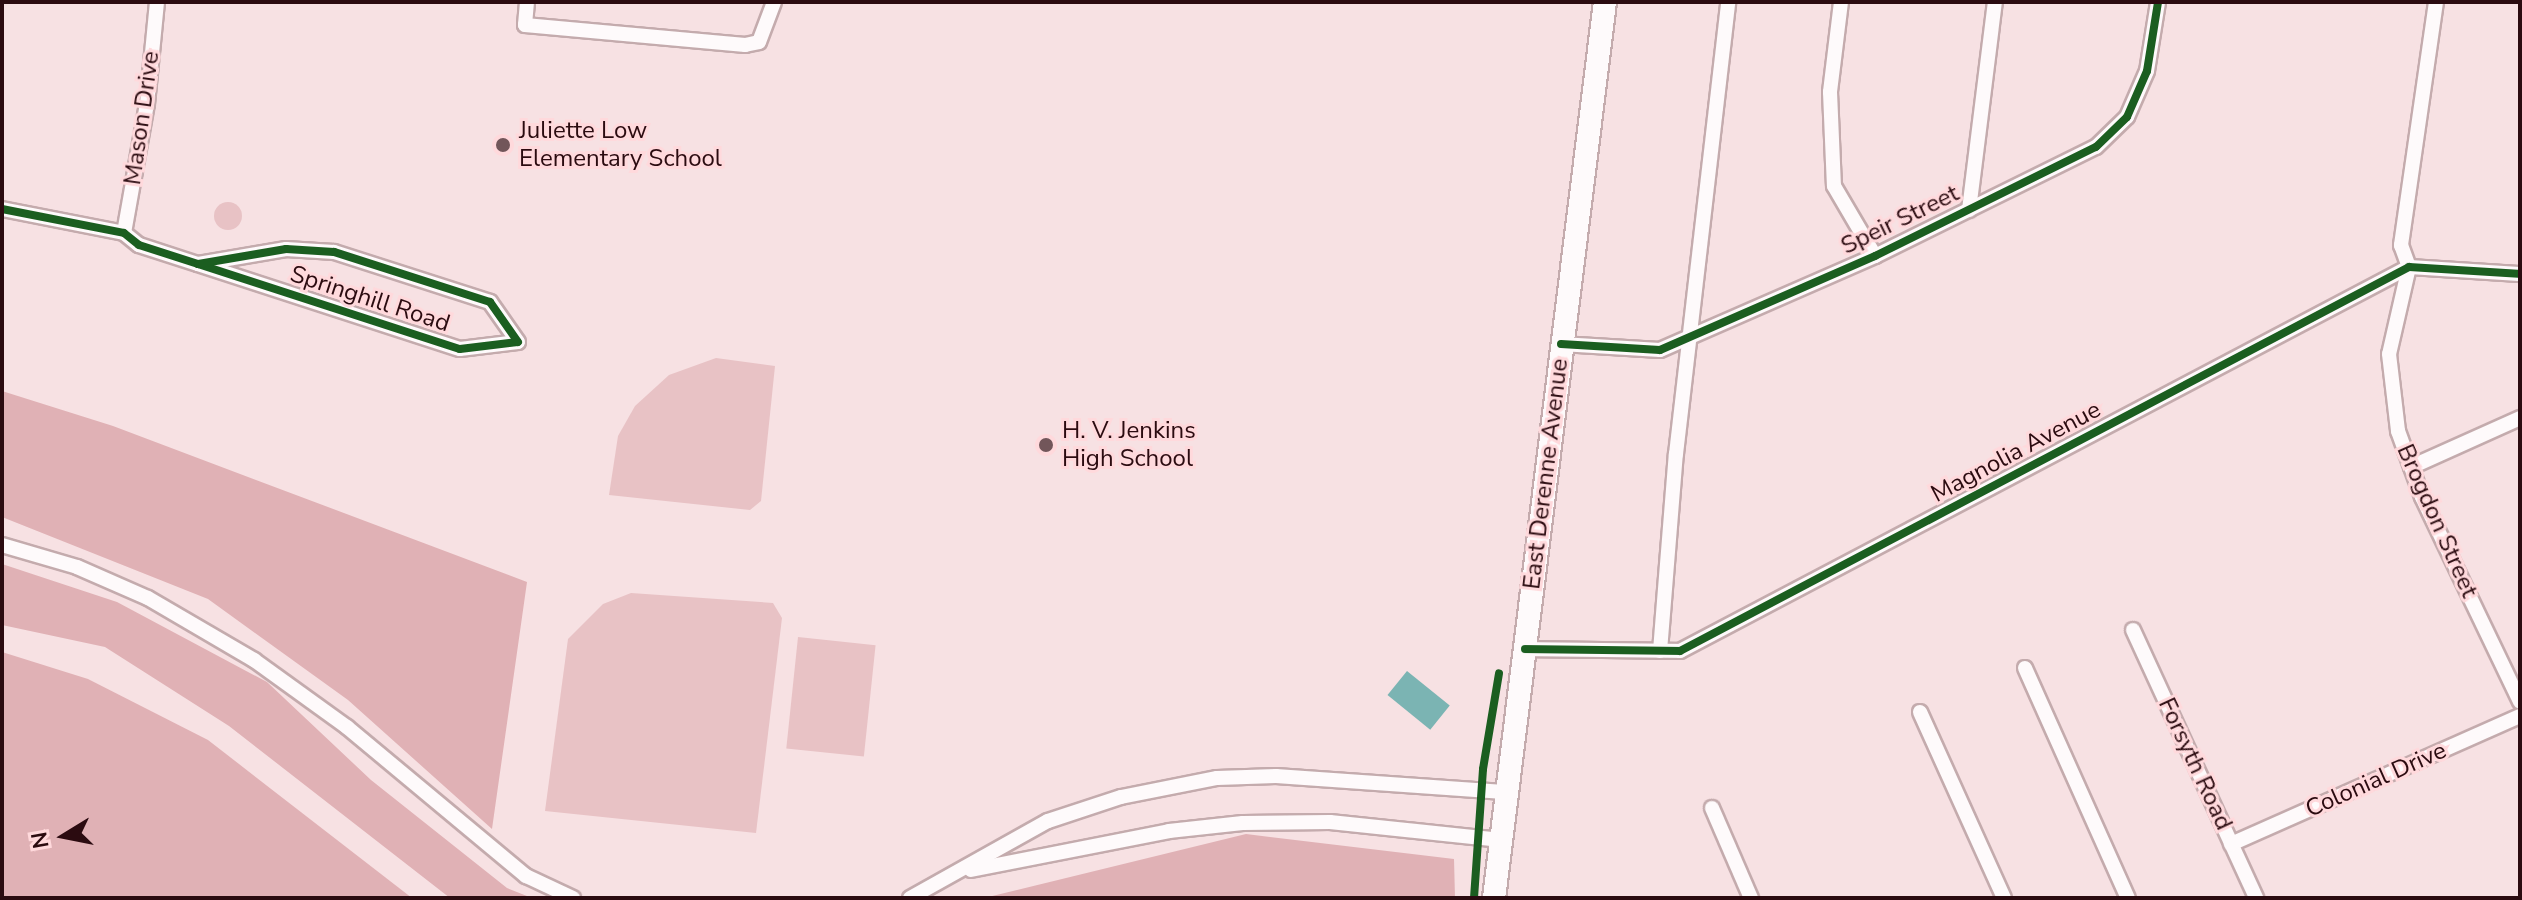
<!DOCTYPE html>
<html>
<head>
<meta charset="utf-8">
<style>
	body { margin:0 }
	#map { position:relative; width:2522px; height:900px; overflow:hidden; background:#f7e1e3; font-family:"Nunito Sans",sans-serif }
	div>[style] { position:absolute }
	.green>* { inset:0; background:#e8c2c5; transform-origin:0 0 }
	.round { border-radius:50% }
	.forest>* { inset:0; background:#e0b1b5 }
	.water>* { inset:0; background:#7bb4b3; transform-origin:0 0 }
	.roads { filter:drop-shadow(2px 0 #c4abad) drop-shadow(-2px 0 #c4abad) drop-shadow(0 2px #c4abad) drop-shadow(0 -2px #c4abad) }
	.street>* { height:14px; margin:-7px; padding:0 7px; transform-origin:7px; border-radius:7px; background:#fefafb }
	.primary>* { height:22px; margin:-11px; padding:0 11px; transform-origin:11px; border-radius:11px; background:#fefafb }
	.cycleway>* { height:8px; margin:-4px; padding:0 4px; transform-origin:4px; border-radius:4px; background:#1b5e20 }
	.dots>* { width:22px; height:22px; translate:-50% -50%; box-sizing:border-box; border:4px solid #ffd9dc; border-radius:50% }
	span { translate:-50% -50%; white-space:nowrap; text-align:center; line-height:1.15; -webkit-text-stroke:6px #ffd9dc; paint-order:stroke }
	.street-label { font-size:24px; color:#2b0b10 }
	.poi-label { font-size:24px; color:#2b0b10 }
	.left { translate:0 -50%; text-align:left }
	.frame { position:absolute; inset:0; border:4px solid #2b0b10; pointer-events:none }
	.north { position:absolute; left:24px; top:796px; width:80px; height:80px; -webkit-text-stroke:6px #ffd9dc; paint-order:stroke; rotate:260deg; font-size:22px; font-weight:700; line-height:32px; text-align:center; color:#2b0b10 }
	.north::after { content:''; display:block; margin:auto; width:28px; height:36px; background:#2b0b10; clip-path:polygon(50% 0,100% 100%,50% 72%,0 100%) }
</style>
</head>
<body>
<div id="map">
	<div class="green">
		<div class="round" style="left:214px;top:202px;width:28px;height:28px"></div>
		<div style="clip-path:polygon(716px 358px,775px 366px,761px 501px,750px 510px,609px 495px,618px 436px,635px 406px,669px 375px)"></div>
		<div style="clip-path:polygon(631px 593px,773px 603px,782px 618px,756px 833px,545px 811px,568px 639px,603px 604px)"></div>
		<div style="left:798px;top:637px;width:78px;height:112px;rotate:6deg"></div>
	</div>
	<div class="forest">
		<div style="clip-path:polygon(2px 391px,113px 426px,527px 582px,492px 829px,348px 700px,208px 599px,2px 517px)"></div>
		<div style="clip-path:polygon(2px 564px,117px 602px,267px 682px,371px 780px,507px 888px,532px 898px,450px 898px,229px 726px,105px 647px,2px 625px)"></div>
		<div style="clip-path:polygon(2px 652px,88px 679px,208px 740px,412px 898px,2px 898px)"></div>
		<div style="clip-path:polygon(1246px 834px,1454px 859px,1455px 898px,984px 898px)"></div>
	</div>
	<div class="water">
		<div style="left:1407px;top:671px;width:55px;height:31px;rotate:39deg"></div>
	</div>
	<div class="roads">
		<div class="street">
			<div style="left:527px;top:2px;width:23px;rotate:95deg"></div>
			<div style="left:525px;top:25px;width:221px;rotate:5.2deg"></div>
			<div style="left:745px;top:45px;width:14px;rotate:-12deg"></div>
			<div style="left:759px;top:42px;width:43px;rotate:-69.4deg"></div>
			<div style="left:1841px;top:2px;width:91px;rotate:97deg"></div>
			<div style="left:1830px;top:92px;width:94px;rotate:87.6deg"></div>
			<div style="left:1834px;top:186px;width:81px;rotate:59.6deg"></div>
			<div style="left:2436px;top:2px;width:246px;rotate:98.2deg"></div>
			<div style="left:2401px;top:245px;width:23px;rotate:70deg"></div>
			<div style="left:2409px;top:267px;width:89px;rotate:102.9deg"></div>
			<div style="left:2389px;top:354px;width:78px;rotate:83.3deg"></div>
			<div style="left:2398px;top:431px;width:70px;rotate:70deg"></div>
			<div style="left:2422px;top:497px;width:227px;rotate:64.4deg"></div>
			<div style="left:2px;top:209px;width:124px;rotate:11.1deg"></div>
			<div style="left:124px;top:233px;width:19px;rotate:39deg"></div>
			<div style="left:139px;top:245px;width:62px;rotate:17.9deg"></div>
			<div style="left:198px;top:264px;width:275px;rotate:18deg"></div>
			<div style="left:460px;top:349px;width:58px;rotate:-6.9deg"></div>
			<div style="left:518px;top:342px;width:49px;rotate:-125deg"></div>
			<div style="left:490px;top:302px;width:164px;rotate:-162.2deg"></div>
			<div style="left:334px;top:252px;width:48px;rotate:-176.4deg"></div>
			<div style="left:286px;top:249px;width:89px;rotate:170.3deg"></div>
			<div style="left:1969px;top:210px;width:210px;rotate:-82.9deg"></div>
			<div style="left:124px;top:233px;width:131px;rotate:-79.9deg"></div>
			<div style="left:147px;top:104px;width:102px;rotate:-84.4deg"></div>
			<div style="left:1561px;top:344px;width:99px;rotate:3.5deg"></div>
			<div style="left:1660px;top:350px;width:235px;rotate:-23.6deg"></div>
			<div style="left:1875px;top:256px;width:246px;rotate:-26.3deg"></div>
			<div style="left:2096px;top:147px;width:43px;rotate:-44.1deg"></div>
			<div style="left:2127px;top:117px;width:50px;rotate:-66.5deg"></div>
			<div style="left:2147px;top:71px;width:70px;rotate:-80.9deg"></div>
			<div style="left:2411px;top:467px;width:120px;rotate:-24.2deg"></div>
			<div style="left:2px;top:545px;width:78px;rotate:16.3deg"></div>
			<div style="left:77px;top:567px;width:77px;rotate:23.6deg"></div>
			<div style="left:148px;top:598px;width:123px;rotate:30.3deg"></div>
			<div style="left:254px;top:660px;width:115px;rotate:35.8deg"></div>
			<div style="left:347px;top:727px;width:233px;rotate:39.8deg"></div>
			<div style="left:526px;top:876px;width:52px;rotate:25.1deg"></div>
			<div style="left:2133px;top:630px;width:295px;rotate:65.3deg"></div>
			<div style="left:1525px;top:649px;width:155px;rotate:0.7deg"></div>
			<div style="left:1680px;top:651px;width:824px;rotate:-27.78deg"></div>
			<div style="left:2409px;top:267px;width:111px;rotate:3.6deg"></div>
			<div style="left:1660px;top:651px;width:198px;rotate:-85.4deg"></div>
			<div style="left:1676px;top:454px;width:455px;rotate:-83.4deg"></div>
			<div style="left:2025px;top:668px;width:252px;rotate:65.9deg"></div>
			<div style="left:1920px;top:712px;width:204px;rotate:65.7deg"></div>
			<div style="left:1712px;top:808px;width:98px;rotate:66.6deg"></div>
			<div style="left:2231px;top:844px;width:316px;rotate:-23.9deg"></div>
			<div style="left:971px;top:870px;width:202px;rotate:-11.1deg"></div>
			<div style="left:1169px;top:831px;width:74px;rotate:-6.2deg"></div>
			<div style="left:1243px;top:823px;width:87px;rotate:-0.7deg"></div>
			<div style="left:1330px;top:822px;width:172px;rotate:6deg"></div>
			<div style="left:910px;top:898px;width:158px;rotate:-29.2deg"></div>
			<div style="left:1048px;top:821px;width:77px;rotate:-18.2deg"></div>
			<div style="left:1121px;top:797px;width:98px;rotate:-11.2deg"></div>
			<div style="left:1217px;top:778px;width:59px;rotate:-1.9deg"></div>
			<div style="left:1276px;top:776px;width:232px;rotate:4deg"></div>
		</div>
		<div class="primary">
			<div style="left:1494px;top:898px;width:903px;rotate:-82.94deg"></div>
		</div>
	</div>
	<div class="cycleway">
		<div style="left:2px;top:209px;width:124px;rotate:11.1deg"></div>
		<div style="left:124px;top:233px;width:19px;rotate:39deg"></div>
		<div style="left:139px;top:245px;width:62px;rotate:17.9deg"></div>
		<div style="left:198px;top:264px;width:275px;rotate:18deg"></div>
		<div style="left:460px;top:349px;width:58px;rotate:-6.9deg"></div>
		<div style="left:518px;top:342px;width:49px;rotate:-125deg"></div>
		<div style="left:490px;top:302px;width:164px;rotate:-162.2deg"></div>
		<div style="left:334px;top:252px;width:48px;rotate:-176.4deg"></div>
		<div style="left:286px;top:249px;width:89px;rotate:170.3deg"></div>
		<div style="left:1561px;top:344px;width:99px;rotate:3.5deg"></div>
		<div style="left:1660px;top:350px;width:235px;rotate:-23.6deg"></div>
		<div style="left:1875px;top:256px;width:246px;rotate:-26.3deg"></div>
		<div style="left:2096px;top:147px;width:43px;rotate:-44.1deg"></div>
		<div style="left:2127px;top:117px;width:50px;rotate:-66.5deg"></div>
		<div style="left:2147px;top:71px;width:70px;rotate:-80.9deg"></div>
		<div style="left:1525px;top:649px;width:155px;rotate:0.7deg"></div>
		<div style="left:1680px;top:651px;width:824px;rotate:-27.78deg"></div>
		<div style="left:2409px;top:267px;width:111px;rotate:3.6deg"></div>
		<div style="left:1474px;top:898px;width:129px;rotate:-86deg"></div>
		<div style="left:1483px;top:769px;width:97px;rotate:-80.5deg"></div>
	</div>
	<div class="dots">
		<div style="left:503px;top:145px;background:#72565a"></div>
		<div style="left:1046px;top:445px;background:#72565a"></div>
	</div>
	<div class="street-label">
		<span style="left:142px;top:118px;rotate:-82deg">Mason Drive</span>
		<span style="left:1900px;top:220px;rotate:-26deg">Speir Street</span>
		<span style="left:370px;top:299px;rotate:18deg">Springhill Road</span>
		<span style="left:2016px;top:452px;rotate:-28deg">Magnolia Avenue</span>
		<span style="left:1546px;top:474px;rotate:-83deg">East Derenne Avenue</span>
		<span style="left:2437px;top:521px;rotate:66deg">Brogdon Street</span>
		<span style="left:2195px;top:764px;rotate:65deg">Forsyth Road</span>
		<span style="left:2376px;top:780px;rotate:-24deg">Colonial Drive</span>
	</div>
	<div class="poi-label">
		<span class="left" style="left:519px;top:145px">Juliette Low<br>Elementary School</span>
		<span class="left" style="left:1062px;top:445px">H. V. Jenkins<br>High School</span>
	</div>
	<div class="frame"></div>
	<div class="north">N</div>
</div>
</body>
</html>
